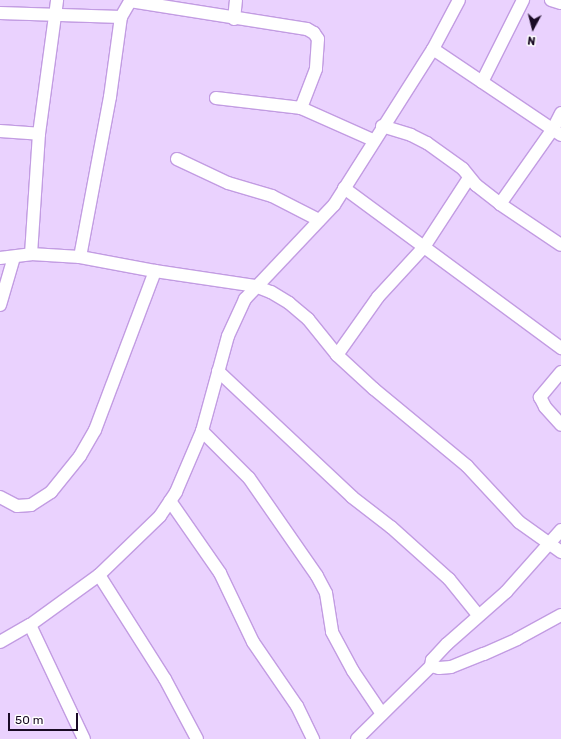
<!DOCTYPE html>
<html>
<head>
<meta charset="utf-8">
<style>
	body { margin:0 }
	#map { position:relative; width:561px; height:739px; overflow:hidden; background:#ead2fe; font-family:Rubik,sans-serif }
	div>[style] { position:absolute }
	.roads { filter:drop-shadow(1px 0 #c29ce2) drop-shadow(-1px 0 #c29ce2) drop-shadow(0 1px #c29ce2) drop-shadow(0 -1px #c29ce2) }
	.minor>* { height:12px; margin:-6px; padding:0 6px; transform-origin:6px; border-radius:6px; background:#fff }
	span { translate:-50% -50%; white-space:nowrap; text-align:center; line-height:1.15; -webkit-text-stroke:3px #fefefe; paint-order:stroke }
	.north { position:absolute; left:513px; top:8px; width:40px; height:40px; -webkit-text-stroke:3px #fefefe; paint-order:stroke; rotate:187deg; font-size:11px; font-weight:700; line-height:16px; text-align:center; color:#1a0b25 }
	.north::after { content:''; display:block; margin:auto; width:14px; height:18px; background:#1a0b25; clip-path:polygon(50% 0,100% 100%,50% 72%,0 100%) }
	.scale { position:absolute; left:8px; top:713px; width:70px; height:18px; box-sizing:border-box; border:2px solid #1a0b25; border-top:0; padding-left:5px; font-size:12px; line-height:14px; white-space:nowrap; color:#1a0b25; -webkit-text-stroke:3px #fefefe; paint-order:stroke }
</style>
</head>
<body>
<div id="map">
	<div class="roads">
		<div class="minor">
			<div style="left:551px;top:0;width:10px;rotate:17deg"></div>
			<div style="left:130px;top:1px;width:179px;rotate:9deg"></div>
			<div style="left:307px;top:29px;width:8px;rotate:30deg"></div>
			<div style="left:314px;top:33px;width:7px;rotate:56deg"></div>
			<div style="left:318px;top:39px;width:30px;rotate:94deg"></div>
			<div style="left:316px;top:69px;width:42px;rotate:111deg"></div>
			<div style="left:0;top:13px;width:121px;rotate:1.9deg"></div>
			<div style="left:234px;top:19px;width:19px;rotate:-84deg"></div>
			<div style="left:433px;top:49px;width:154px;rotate:33.9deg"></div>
			<div style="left:482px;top:82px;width:92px;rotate:-63.4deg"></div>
			<div style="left:216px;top:98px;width:86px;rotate:6.7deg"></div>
			<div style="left:301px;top:108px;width:79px;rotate:24deg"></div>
			<div style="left:382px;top:126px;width:30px;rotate:17deg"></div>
			<div style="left:411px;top:135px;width:18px;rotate:27deg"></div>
			<div style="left:427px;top:143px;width:44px;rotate:35.8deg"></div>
			<div style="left:463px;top:169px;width:21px;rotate:51deg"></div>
			<div style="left:476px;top:185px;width:31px;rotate:38deg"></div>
			<div style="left:500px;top:204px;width:73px;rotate:33.9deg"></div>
			<div style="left:0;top:131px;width:39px;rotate:4deg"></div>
			<div style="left:177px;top:159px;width:56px;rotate:25.2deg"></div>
			<div style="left:228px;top:183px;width:46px;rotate:16.5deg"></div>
			<div style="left:272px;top:196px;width:53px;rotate:27.1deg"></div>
			<div style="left:344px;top:188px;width:270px;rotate:36.4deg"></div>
			<div style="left:500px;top:204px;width:92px;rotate:-54.8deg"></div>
			<div style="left:553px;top:129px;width:18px;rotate:-63deg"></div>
			<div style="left:31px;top:254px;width:120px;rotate:-86.2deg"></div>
			<div style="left:39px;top:134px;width:135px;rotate:-82.3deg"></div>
			<div style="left:80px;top:257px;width:163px;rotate:-79.4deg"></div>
			<div style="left:110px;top:97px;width:81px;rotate:-82.2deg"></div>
			<div style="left:121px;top:17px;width:20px;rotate:-60deg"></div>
			<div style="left:0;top:258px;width:31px;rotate:-7deg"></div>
			<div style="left:31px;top:254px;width:49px;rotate:3.5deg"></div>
			<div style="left:80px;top:257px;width:76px;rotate:10.6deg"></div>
			<div style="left:155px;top:271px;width:101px;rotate:8.5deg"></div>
			<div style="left:255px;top:286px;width:17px;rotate:21deg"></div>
			<div style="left:271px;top:292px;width:21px;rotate:31deg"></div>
			<div style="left:289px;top:303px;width:25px;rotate:40deg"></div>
			<div style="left:308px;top:319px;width:46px;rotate:51.1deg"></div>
			<div style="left:337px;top:355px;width:50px;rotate:42.6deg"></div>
			<div style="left:374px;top:389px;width:121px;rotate:39.6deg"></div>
			<div style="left:467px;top:466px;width:76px;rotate:47.1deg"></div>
			<div style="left:519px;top:522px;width:52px;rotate:35.5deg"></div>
			<div style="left:0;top:305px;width:50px;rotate:-73.7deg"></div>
			<div style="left:337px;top:355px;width:71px;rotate:-54.7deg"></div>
			<div style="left:378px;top:297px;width:68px;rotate:-47.4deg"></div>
			<div style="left:424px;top:247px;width:82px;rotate:-56.9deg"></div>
			<div style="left:218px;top:371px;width:184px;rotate:43.2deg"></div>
			<div style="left:352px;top:497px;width:49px;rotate:37.6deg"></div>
			<div style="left:391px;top:527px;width:78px;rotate:41.9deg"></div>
			<div style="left:449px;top:579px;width:46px;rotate:51.1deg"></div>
			<div style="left:561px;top:372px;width:33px;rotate:130deg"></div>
			<div style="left:540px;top:397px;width:11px;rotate:63deg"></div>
			<div style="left:545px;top:407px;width:24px;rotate:48deg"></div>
			<div style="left:202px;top:431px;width:66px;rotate:45deg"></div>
			<div style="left:249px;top:478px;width:119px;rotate:55.2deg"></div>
			<div style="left:317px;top:576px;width:19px;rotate:62deg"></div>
			<div style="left:326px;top:593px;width:39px;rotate:81deg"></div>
			<div style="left:332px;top:632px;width:44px;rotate:61.7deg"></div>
			<div style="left:353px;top:671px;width:52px;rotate:56deg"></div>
			<div style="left:0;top:497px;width:19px;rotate:28deg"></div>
			<div style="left:17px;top:506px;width:14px;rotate:-4deg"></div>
			<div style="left:31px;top:505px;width:24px;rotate:-33deg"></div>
			<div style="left:51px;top:492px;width:46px;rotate:-51.1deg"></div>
			<div style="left:80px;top:456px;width:30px;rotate:-60deg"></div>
			<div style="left:95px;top:430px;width:170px;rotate:-69.3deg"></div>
			<div style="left:170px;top:501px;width:88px;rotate:55.2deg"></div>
			<div style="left:220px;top:573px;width:76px;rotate:64.4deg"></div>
			<div style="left:253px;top:642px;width:78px;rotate:55.5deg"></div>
			<div style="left:297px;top:706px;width:37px;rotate:64deg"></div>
			<div style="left:99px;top:575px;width:123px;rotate:57.6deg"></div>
			<div style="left:165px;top:679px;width:68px;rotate:61.9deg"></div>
			<div style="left:30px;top:625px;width:126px;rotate:64.7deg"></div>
			<div style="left:0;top:642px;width:34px;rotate:-30deg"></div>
			<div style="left:30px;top:625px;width:85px;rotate:-35.9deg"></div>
			<div style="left:99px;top:575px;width:85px;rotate:-44deg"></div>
			<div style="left:160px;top:516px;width:29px;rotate:-56deg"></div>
			<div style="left:176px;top:492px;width:66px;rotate:-66.9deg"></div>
			<div style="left:202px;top:431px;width:98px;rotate:-74.7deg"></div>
			<div style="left:228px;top:336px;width:41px;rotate:-65.3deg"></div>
			<div style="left:245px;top:299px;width:129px;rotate:-46.6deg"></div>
			<div style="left:334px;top:205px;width:185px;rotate:-57.6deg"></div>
			<div style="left:433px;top:49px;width:55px;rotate:-62deg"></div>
			<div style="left:431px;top:666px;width:8px;rotate:14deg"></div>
			<div style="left:439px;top:668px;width:12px;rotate:-5deg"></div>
			<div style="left:451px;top:667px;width:35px;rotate:-22deg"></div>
			<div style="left:484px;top:654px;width:36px;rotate:-24deg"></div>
			<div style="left:517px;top:639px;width:50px;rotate:-28.6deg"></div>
			<div style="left:357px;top:739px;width:104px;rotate:-44.6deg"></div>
			<div style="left:431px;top:666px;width:6px;rotate:-81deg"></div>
			<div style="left:432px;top:660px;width:22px;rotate:-47deg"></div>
			<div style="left:447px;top:644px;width:79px;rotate:-41.4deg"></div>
			<div style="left:506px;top:592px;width:83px;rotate:-48.4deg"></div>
		</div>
	</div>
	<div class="north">N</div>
	<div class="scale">50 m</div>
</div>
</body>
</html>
